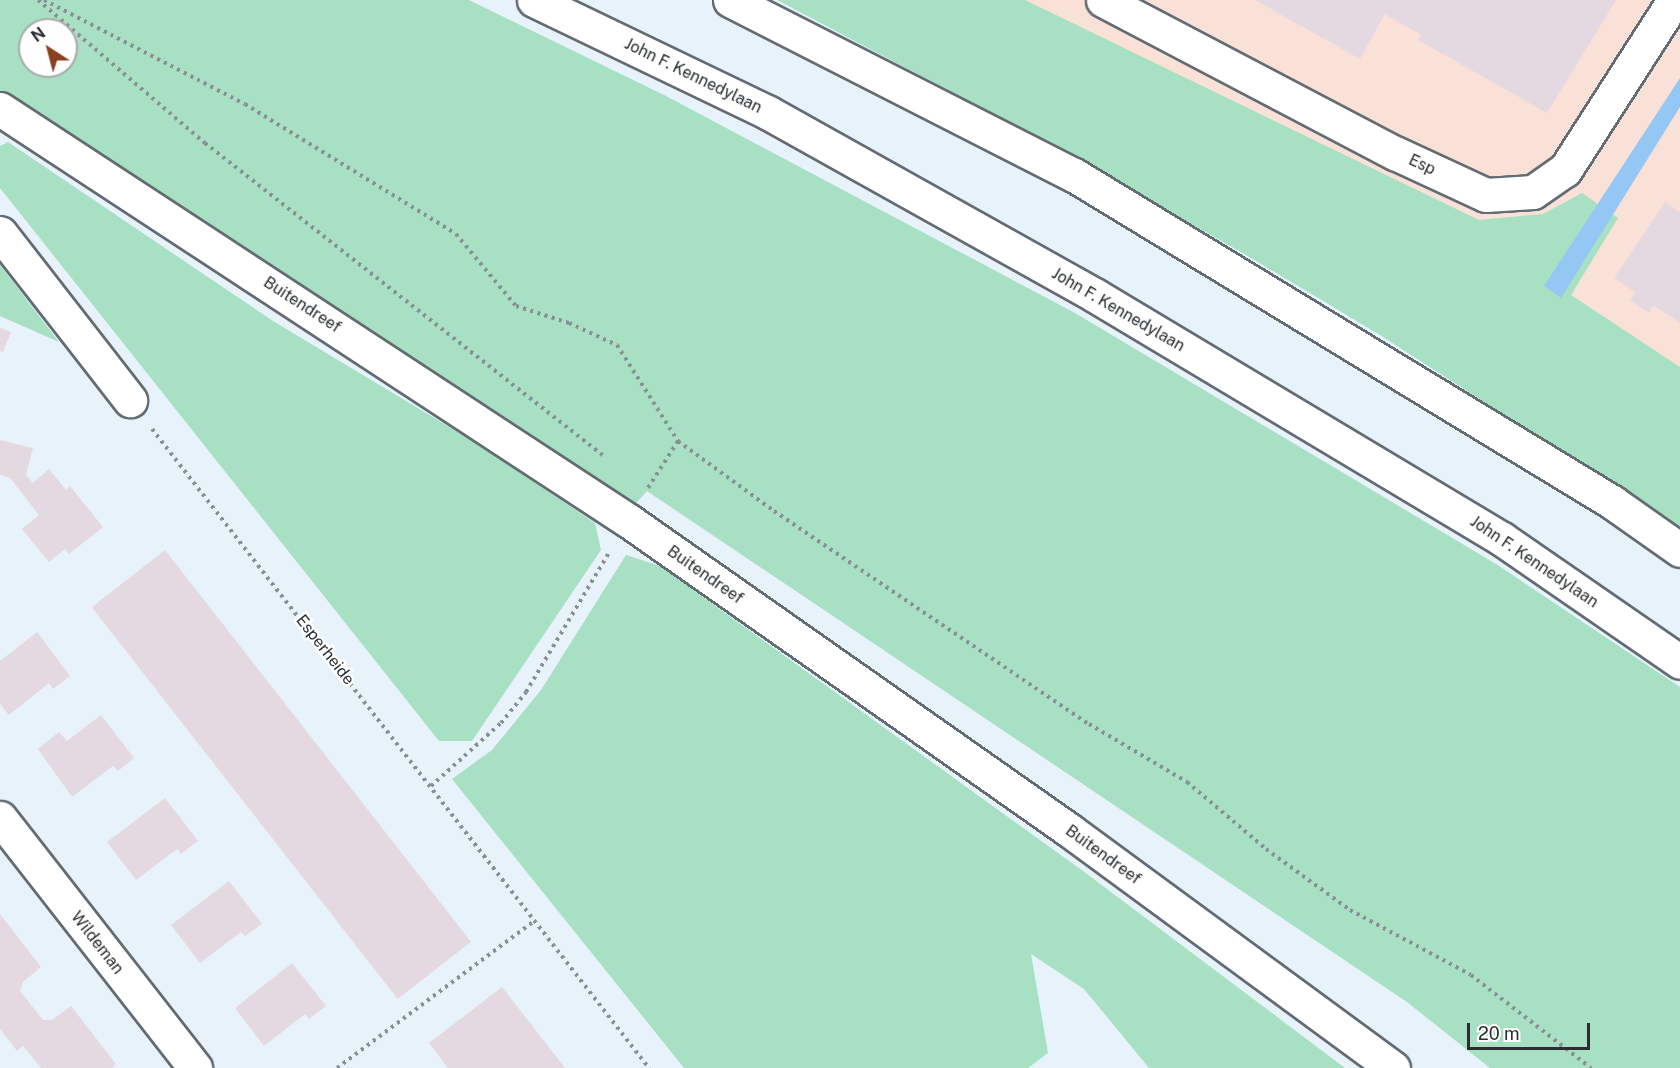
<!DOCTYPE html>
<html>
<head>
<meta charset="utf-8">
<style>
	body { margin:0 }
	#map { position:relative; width:1680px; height:1068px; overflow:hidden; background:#e8f2fb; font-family:"Public Sans",sans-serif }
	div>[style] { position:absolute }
	.commercial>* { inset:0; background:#f9e1d7 }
	.green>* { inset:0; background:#a7e0c2 }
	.water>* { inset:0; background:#95c7f4 }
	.building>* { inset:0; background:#e4d9e1; transform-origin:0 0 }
	.path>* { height:4px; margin-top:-2px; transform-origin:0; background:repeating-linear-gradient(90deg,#888f95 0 3px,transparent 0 7.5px) }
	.roads { filter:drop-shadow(2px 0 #636b73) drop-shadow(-2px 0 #636b73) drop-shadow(0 2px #636b73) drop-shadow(0 -2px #636b73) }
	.minor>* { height:33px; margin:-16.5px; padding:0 16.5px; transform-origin:16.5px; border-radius:16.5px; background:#fff }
	.trunk>* { height:33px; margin:-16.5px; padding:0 16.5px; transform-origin:16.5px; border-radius:16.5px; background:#fff }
	span { translate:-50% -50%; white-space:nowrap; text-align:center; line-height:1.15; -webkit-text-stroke:5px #fefefe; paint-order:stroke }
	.street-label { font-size:16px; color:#2a2e31 }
	.north { position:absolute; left:18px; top:18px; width:60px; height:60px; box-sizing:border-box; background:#fefefe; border:2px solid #a9abac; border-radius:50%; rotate:324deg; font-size:16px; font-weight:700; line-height:24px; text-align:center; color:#2a2e31 }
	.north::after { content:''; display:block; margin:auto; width:21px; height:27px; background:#894120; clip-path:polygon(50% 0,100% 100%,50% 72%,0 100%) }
	.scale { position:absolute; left:1467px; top:1023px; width:123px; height:27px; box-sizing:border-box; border:3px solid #2a2e31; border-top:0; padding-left:8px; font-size:18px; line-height:21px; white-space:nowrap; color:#2a2e31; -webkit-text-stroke:4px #fefefe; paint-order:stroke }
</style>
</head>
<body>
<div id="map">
	<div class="commercial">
		<div style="clip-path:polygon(908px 0,1680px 0,1680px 420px)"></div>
	</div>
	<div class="green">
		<div style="clip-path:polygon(evenodd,0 0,469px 0,666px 96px,1075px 313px,1496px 564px,1680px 687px,1680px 1068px,1490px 1068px,1407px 1002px,647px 491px,628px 512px,0 102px,0 0,30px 30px,66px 30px,66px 66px,30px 66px,30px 30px)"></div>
		<div style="clip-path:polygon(777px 0,1025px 0,1479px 220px,1543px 214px,1582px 193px,1618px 218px,1571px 295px,1680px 367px,1680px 528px,1380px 335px,1246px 255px,1041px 139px)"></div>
		<div style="clip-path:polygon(8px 142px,273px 321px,471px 440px,595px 523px,601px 550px,472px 741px,439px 741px,0 188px,0 146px)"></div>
		<div style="clip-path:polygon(0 265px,59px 342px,0 316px)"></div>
		<div style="clip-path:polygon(626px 555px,660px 566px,1083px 871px,1345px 1068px,1149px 1068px,1084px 989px,1031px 954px,1048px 1053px,1028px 1068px,684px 1068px,452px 779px,492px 750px,541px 690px)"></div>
	</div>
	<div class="water">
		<div style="clip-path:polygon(1680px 78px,1680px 107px,1561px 298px,1544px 286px)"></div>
	</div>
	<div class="building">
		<div style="clip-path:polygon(1255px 0,1616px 0,1547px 113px,1418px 40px,1421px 35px,1385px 14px,1360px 59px)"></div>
		<div style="clip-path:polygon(1665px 202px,1680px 212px,1680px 323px,1653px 305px,1649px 313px,1630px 300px,1635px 292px,1614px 278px)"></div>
		<div style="clip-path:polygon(0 328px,11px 332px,3px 352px,0 351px)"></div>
		<div style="clip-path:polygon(0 440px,33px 448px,26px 475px,33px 483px,49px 469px,66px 490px,70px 486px,103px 527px,69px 554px,65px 549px,49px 562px,22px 529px,39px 515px,10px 478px,0 475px)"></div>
		<div style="left:165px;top:550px;width:497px;height:93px;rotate:52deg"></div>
		<div style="clip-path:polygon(37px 632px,70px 676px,53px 689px,49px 683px,9px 715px,0 704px,0 661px)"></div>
		<div style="clip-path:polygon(101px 715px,134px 758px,118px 771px,113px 766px,72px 797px,38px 749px,59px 732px,67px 741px)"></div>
		<div style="clip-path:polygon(165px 798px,198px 841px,181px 854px,177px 849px,136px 880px,107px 842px)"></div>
		<div style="clip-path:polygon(229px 881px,262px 924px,245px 936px,241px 932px,200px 963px,171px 925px)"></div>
		<div style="clip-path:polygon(0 914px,41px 967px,23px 982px,20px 991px,43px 1020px,52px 1020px,71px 1006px,116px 1064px,112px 1068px,41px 1068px,23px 1046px,17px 1051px,0 1029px)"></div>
		<div style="clip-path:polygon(292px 963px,326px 1006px,309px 1019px,305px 1014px,264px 1046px,235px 1008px)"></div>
		<div style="clip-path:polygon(502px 987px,559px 1060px,565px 1068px,448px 1068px,429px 1043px)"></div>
	</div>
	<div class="path">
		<div style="left:38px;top:0;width:220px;rotate:40.6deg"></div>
		<div style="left:205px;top:143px;width:509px;rotate:38.13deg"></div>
		<div style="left:44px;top:0;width:226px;rotate:27.4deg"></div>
		<div style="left:245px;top:104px;width:248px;rotate:31.6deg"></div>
		<div style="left:456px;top:234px;width:94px;rotate:50.2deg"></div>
		<div style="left:516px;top:306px;width:56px;rotate:17.8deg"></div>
		<div style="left:569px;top:323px;width:53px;rotate:24.6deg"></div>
		<div style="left:617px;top:345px;width:114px;rotate:57.6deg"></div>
		<div style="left:678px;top:441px;width:56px;rotate:122.6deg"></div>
		<div style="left:152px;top:429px;width:810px;rotate:52.13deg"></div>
		<div style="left:678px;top:441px;width:119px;rotate:36.1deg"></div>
		<div style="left:774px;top:511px;width:380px;rotate:34.1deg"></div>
		<div style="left:1089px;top:724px;width:114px;rotate:30.6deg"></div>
		<div style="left:1187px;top:782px;width:104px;rotate:40.3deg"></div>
		<div style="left:1266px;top:849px;width:104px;rotate:36deg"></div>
		<div style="left:1350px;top:910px;width:137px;rotate:28.2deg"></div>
		<div style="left:1471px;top:975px;width:152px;rotate:37.8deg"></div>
		<div style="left:431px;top:786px;width:94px;rotate:-42deg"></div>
		<div style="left:501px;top:723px;width:40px;rotate:-51deg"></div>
		<div style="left:526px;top:692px;width:162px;rotate:-59.2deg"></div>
		<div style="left:337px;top:1068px;width:246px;rotate:-36.7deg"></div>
	</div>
	<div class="roads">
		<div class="minor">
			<div style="left:1103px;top:0;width:330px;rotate:27.7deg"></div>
			<div style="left:1395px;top:153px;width:100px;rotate:24.8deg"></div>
			<div style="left:1486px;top:195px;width:47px;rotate:-3.7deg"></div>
			<div style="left:1533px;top:192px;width:39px;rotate:-35deg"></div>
			<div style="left:1565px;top:170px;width:202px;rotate:-57.3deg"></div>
			<div style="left:0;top:109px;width:752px;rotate:33.23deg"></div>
			<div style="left:629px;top:521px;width:538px;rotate:35.08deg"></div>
			<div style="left:1069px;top:830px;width:402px;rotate:36.3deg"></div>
			<div style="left:0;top:233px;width:212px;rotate:52.1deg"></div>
			<div style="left:0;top:818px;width:317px;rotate:52deg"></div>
		</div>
		<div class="trunk">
			<div style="left:534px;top:0;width:259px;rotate:25.7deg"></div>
			<div style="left:767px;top:112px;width:377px;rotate:29.2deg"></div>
			<div style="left:1096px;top:296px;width:473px;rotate:30.9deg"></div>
			<div style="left:1502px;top:539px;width:216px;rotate:34.6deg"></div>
			<div style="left:730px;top:0;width:386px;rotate:27deg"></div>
			<div style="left:1074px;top:175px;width:630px;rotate:31.29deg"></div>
			<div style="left:1612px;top:502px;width:83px;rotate:35.2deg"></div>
		</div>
	</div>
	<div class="street-label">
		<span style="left:693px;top:76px;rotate:26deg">John F. Kennedylaan</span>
		<span style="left:1422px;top:165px;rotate:25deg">Esp</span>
		<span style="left:302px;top:305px;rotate:33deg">Buitendreef</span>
		<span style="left:1118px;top:310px;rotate:30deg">John F. Kennedylaan</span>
		<span style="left:1534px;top:562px;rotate:34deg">John F. Kennedylaan</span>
		<span style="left:705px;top:575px;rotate:35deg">Buitendreef</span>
		<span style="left:325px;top:650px;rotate:52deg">Esperheide</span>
		<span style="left:1103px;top:855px;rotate:36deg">Buitendreef</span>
		<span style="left:97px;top:943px;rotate:52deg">Wildeman</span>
	</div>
	<div class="north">N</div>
	<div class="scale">20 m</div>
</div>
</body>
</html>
